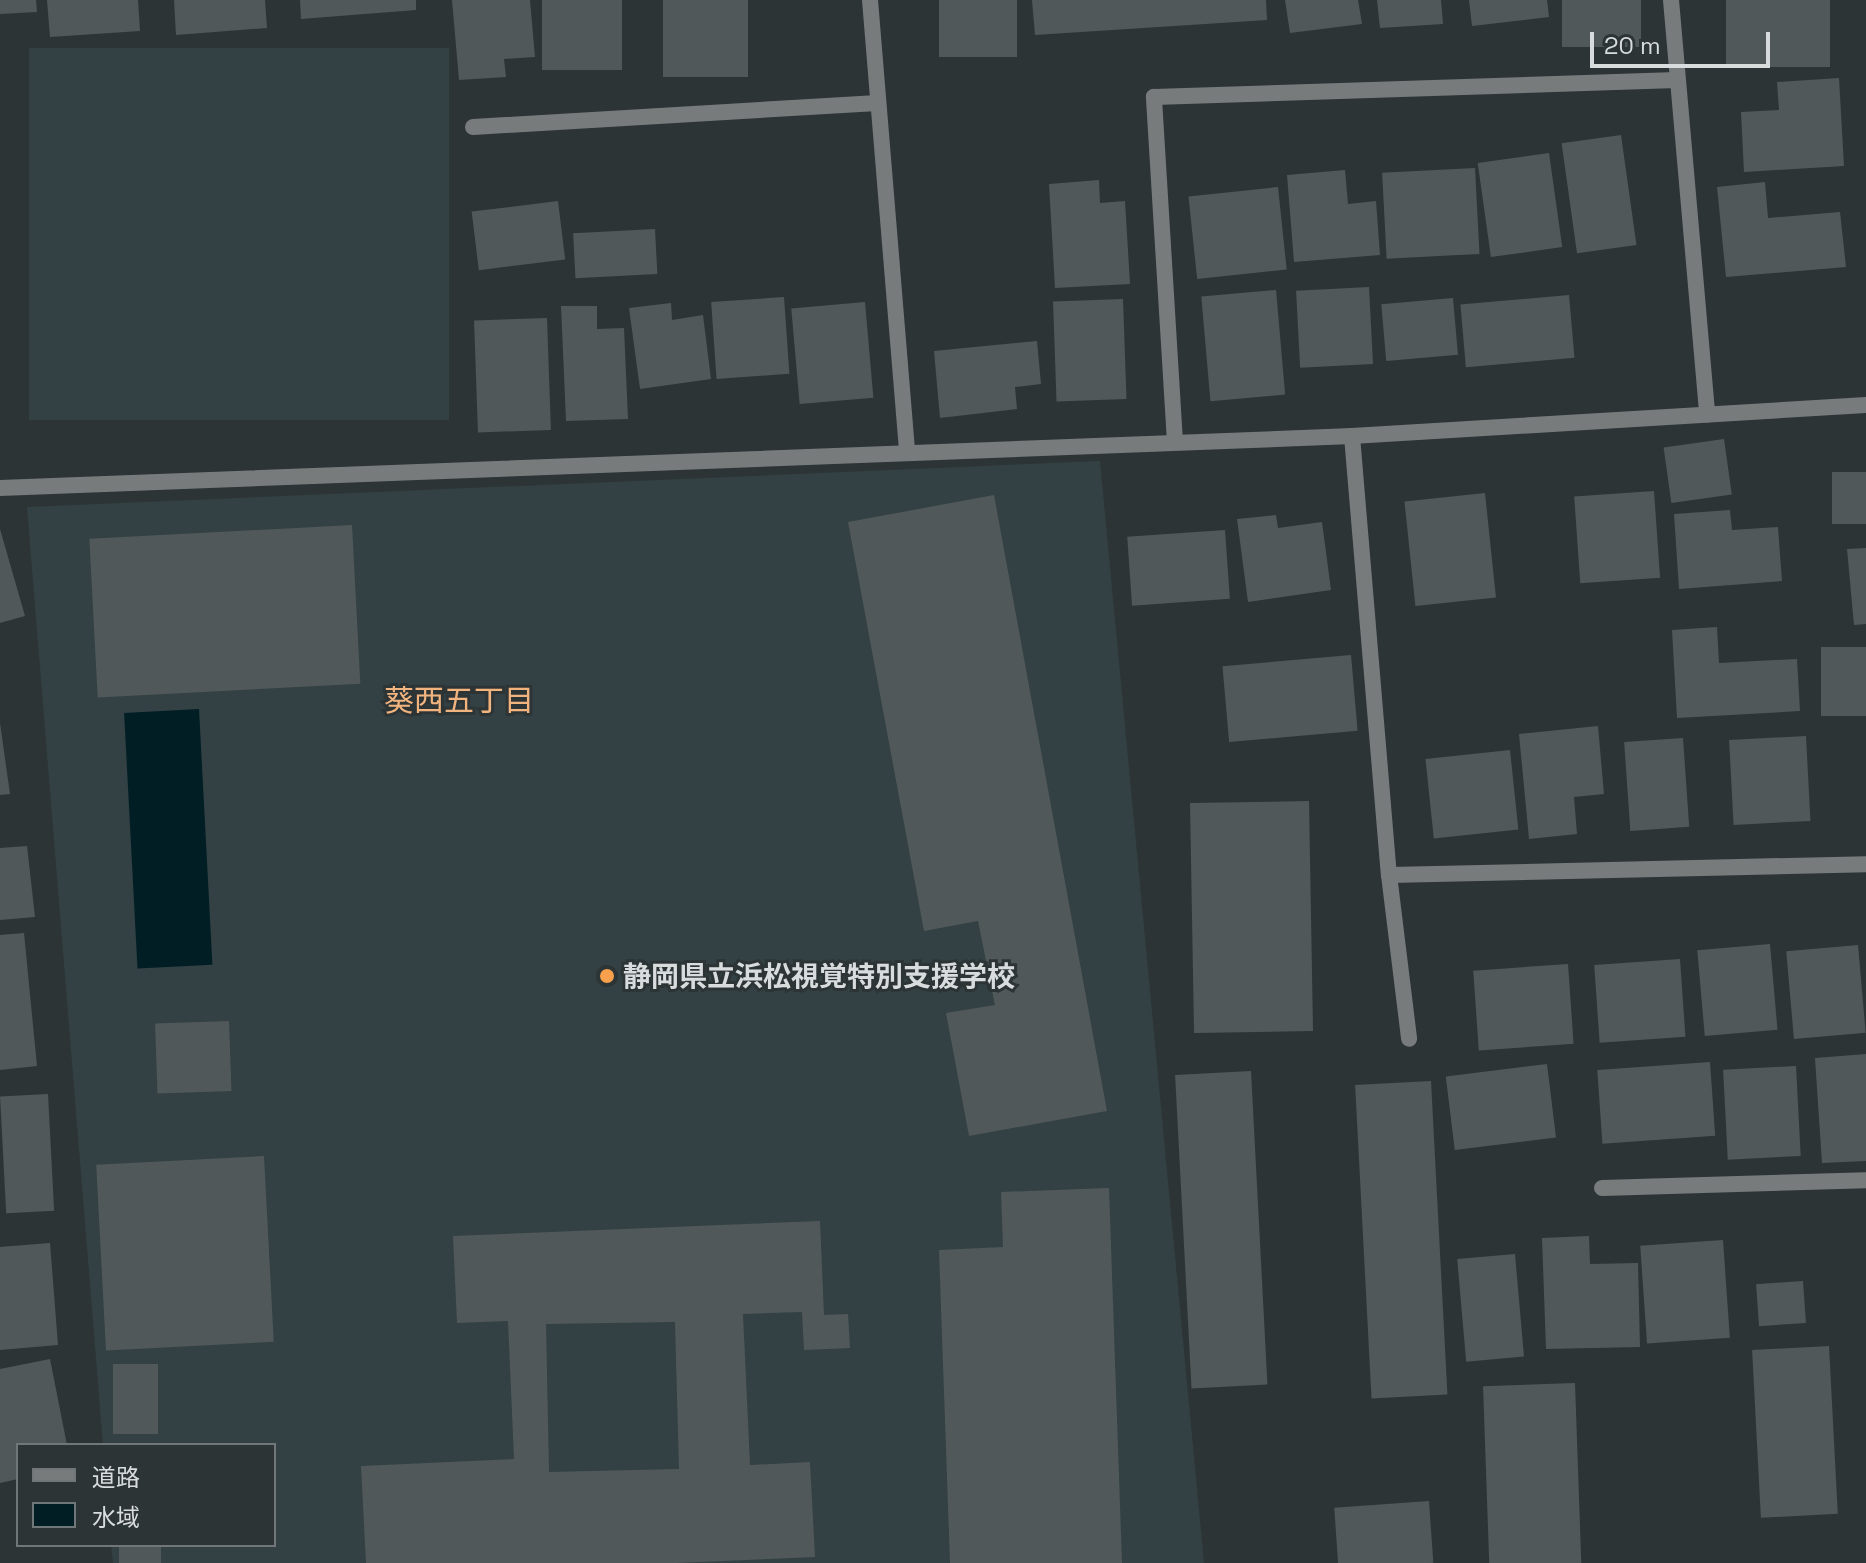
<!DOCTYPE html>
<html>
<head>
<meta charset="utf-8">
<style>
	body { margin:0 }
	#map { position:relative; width:1866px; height:1563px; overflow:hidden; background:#2d3436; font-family:"Space Grotesk","Noto Sans JP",sans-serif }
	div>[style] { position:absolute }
	.built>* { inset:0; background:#334144; transform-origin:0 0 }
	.water>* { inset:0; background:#001e24; transform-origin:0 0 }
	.building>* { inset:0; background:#51585a; transform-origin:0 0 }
	.street>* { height:16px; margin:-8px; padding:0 8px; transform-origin:8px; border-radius:8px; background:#787b7c }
	.dots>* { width:22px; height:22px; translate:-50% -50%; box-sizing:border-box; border:4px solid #2d3436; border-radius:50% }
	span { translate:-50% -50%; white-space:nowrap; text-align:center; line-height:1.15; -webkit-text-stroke:6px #2d3436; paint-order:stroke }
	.poi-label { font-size:28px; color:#d8dcdd; font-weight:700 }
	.left { translate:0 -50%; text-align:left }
	.neighbourhood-label { font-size:30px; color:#f2b47e }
	.legend { position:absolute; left:16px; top:1443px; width:260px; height:104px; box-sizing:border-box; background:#2d3436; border:2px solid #717779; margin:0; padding:10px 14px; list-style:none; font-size:24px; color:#d8dcdd }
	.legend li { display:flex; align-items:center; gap:16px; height:40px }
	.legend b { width:40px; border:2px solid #717779 }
	.scale { position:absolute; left:1590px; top:32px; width:180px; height:36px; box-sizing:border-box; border:4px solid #d8dcdd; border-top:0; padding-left:10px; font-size:24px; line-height:28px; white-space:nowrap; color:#d8dcdd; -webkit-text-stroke:6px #2d3436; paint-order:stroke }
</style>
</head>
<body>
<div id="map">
	<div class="built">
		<div style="left:449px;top:48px;width:372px;height:420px;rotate:90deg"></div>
		<div style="clip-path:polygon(1100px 461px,1204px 1563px,113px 1563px,111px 1545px,274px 1545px,274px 1445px,103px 1445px,27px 507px)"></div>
	</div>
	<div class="water">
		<div style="left:199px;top:709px;width:256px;height:75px;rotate:87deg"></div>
	</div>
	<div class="building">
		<div style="clip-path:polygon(0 0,36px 0,37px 12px,0 14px)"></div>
		<div style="clip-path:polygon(47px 0,138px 0,140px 31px,50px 37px)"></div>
		<div style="clip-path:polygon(174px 0,265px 0,267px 28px,176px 35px)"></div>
		<div style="clip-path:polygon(300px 0,416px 0,416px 10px,301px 19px)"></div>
		<div style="clip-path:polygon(452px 0,530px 0,535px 57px,504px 59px,506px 77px,459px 80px)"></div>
		<div style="left:542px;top:0;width:80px;height:70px"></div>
		<div style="left:663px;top:0;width:85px;height:77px"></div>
		<div style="left:939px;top:0;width:78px;height:57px"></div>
		<div style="clip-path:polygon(1032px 0,1266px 0,1267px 20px,1035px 35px)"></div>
		<div style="clip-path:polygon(1285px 0,1358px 0,1362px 24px,1290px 33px)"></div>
		<div style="clip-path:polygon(1377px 0,1441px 0,1443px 24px,1380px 28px)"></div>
		<div style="clip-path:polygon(1469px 0,1547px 0,1549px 17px,1472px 26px)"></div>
		<div style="left:1562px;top:0;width:79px;height:47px"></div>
		<div style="left:1726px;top:0;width:104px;height:67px"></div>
		<div style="clip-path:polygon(1839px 78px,1844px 166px,1744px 172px,1741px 112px,1779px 110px,1777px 82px)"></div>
		<div style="left:1621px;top:135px;width:111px;height:60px;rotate:82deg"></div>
		<div style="left:1549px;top:153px;width:95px;height:72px;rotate:82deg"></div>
		<div style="left:1475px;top:168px;width:86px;height:93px;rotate:87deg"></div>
		<div style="clip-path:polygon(1345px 170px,1348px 204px,1376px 201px,1380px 255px,1294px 262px,1287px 175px)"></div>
		<div style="clip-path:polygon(1099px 180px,1100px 203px,1125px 201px,1130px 284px,1055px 288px,1049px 184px)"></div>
		<div style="clip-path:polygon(1765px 182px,1768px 218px,1840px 212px,1846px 267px,1726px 277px,1717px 187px)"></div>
		<div style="left:1278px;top:187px;width:83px;height:90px;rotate:84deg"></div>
		<div style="left:558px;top:201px;width:59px;height:87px;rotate:83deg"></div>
		<div style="left:655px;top:229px;width:45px;height:82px;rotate:87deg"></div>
		<div style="left:1369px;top:287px;width:77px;height:73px;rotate:87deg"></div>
		<div style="left:1276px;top:290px;width:105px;height:75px;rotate:85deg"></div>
		<div style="left:1569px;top:295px;width:63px;height:109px;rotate:85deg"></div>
		<div style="left:784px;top:297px;width:77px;height:73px;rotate:86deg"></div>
		<div style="left:1453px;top:298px;width:57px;height:72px;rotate:85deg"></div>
		<div style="left:1123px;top:299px;width:100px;height:70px;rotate:88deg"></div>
		<div style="left:865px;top:302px;width:96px;height:74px;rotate:85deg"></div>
		<div style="clip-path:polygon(671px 303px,672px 320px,703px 315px,711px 379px,640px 389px,629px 308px)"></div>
		<div style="clip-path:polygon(561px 306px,597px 306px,597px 329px,624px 328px,628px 419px,566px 421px)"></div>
		<div style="left:547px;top:318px;width:112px;height:73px;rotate:88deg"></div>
		<div style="clip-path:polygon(1037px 341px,1041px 384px,1015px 387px,1017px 409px,940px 418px,934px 351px)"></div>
		<div style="left:1724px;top:439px;width:56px;height:61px;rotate:82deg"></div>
		<div style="left:1866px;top:472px;width:52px;height:34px;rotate:90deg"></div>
		<div style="left:1654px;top:491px;width:87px;height:80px;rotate:86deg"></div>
		<div style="left:1485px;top:493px;width:105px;height:81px;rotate:84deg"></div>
		<div style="clip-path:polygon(994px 495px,1107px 1111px,969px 1136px,946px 1013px,995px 1005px,978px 921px,924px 931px,848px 522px)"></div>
		<div style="clip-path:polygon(1730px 510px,1732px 530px,1778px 527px,1782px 581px,1679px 589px,1674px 514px)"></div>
		<div style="clip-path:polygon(1276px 515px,1278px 528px,1322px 522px,1331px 590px,1248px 602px,1237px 519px)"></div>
		<div style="left:352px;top:525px;width:159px;height:263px;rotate:87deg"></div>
		<div style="clip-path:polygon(0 529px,25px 616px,0 623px)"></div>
		<div style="left:1225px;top:530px;width:69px;height:98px;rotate:86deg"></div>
		<div style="clip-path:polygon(1866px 548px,1866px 624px,1854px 625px,1847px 549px)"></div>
		<div style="clip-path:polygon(1717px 627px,1719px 663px,1797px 659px,1800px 711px,1677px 718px,1672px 630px)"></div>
		<div style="left:1866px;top:647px;width:69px;height:45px;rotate:90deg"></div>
		<div style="left:1351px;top:655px;width:76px;height:129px;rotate:85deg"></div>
		<div style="clip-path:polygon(0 723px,10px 794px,0 795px)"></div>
		<div style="clip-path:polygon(1598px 726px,1604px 794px,1574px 797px,1577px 834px,1529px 839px,1519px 734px)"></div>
		<div style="left:1806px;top:736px;width:85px;height:77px;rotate:87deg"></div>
		<div style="left:1683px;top:738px;width:89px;height:59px;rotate:86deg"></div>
		<div style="left:1510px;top:750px;width:80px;height:85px;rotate:84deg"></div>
		<div style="left:1309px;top:801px;width:230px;height:119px;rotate:89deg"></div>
		<div style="clip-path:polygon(27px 846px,35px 917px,0 920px,0 848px)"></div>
		<div style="clip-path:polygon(24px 933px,37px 1066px,0 1070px,0 935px)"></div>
		<div style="left:1770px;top:944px;width:86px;height:73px;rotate:85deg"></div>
		<div style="left:1858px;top:945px;width:88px;height:72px;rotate:85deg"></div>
		<div style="left:1680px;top:959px;width:78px;height:86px;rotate:86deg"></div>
		<div style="left:1568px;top:964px;width:80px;height:95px;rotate:86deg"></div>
		<div style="left:229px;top:1021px;width:70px;height:74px;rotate:88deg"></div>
		<div style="clip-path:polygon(1866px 1054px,1866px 1161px,1822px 1163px,1815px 1058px)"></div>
		<div style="left:1710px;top:1062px;width:74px;height:113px;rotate:86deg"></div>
		<div style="left:1547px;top:1064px;width:74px;height:102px;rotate:83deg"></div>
		<div style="left:1796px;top:1066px;width:90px;height:73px;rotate:87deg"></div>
		<div style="left:1251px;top:1071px;width:314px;height:76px;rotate:87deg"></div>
		<div style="left:1431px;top:1081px;width:314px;height:76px;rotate:87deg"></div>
		<div style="left:48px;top:1094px;width:117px;height:48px;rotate:87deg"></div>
		<div style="left:264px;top:1156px;width:186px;height:168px;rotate:87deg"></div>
		<div style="clip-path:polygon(1109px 1188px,1122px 1563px,950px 1563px,939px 1250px,1003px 1247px,1001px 1192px)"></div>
		<div style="clip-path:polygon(evenodd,820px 1221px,824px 1315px,848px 1314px,850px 1348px,804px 1350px,802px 1312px,743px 1314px,750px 1465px,810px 1462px,815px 1557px,676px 1563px,366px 1563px,361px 1466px,514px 1459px,508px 1321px,457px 1323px,453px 1236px,820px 1221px,675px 1322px,679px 1469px,549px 1472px,546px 1324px,675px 1322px)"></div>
		<div style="clip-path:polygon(1589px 1236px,1590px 1264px,1638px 1263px,1640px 1347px,1546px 1349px,1542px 1238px)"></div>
		<div style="left:1723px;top:1240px;width:98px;height:83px;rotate:86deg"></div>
		<div style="clip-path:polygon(50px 1243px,58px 1345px,0 1350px,0 1247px)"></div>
		<div style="left:1515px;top:1254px;width:103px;height:58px;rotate:85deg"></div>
		<div style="left:1803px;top:1281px;width:42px;height:47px;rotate:86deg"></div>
		<div style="left:1829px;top:1346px;width:168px;height:77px;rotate:87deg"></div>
		<div style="clip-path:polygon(50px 1359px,67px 1445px,18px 1445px,18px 1479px,0 1483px,0 1369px)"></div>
		<div style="left:113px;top:1364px;width:45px;height:70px"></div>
		<div style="left:1575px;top:1383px;width:180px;height:92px;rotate:88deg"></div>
		<div style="left:1429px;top:1501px;width:62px;height:95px;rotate:86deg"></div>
		<div style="left:119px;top:1545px;width:42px;height:18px"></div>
	</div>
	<div class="street">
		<div style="left:870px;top:0;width:454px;rotate:85.3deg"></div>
		<div style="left:1671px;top:0;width:416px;rotate:85deg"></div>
		<div style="left:473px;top:127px;width:405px;rotate:-3.4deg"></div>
		<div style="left:1352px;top:436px;width:441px;rotate:85.2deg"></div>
		<div style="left:1389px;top:875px;width:165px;rotate:83deg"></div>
		<div style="left:1175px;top:442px;width:346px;rotate:-93.5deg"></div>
		<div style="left:1154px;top:97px;width:523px;rotate:-1.86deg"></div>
		<div style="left:0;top:488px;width:1353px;rotate:-2.2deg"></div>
		<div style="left:1352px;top:436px;width:515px;rotate:-3.45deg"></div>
		<div style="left:1389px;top:875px;width:477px;rotate:-1.3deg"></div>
		<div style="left:1602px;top:1188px;width:264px;rotate:-1.7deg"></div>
	</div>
	<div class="dots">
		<div style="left:607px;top:976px;background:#f8a04b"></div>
	</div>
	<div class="poi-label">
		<span class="left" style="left:623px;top:976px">静岡県立浜松視覚特別支援学校</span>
	</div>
	<div class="neighbourhood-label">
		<span style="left:459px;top:701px">葵西五丁目</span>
	</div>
	<ul class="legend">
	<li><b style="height:10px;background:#787b7c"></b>道路</li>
	<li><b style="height:22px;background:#001e24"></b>水域</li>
	</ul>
	<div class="scale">20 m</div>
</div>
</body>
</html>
